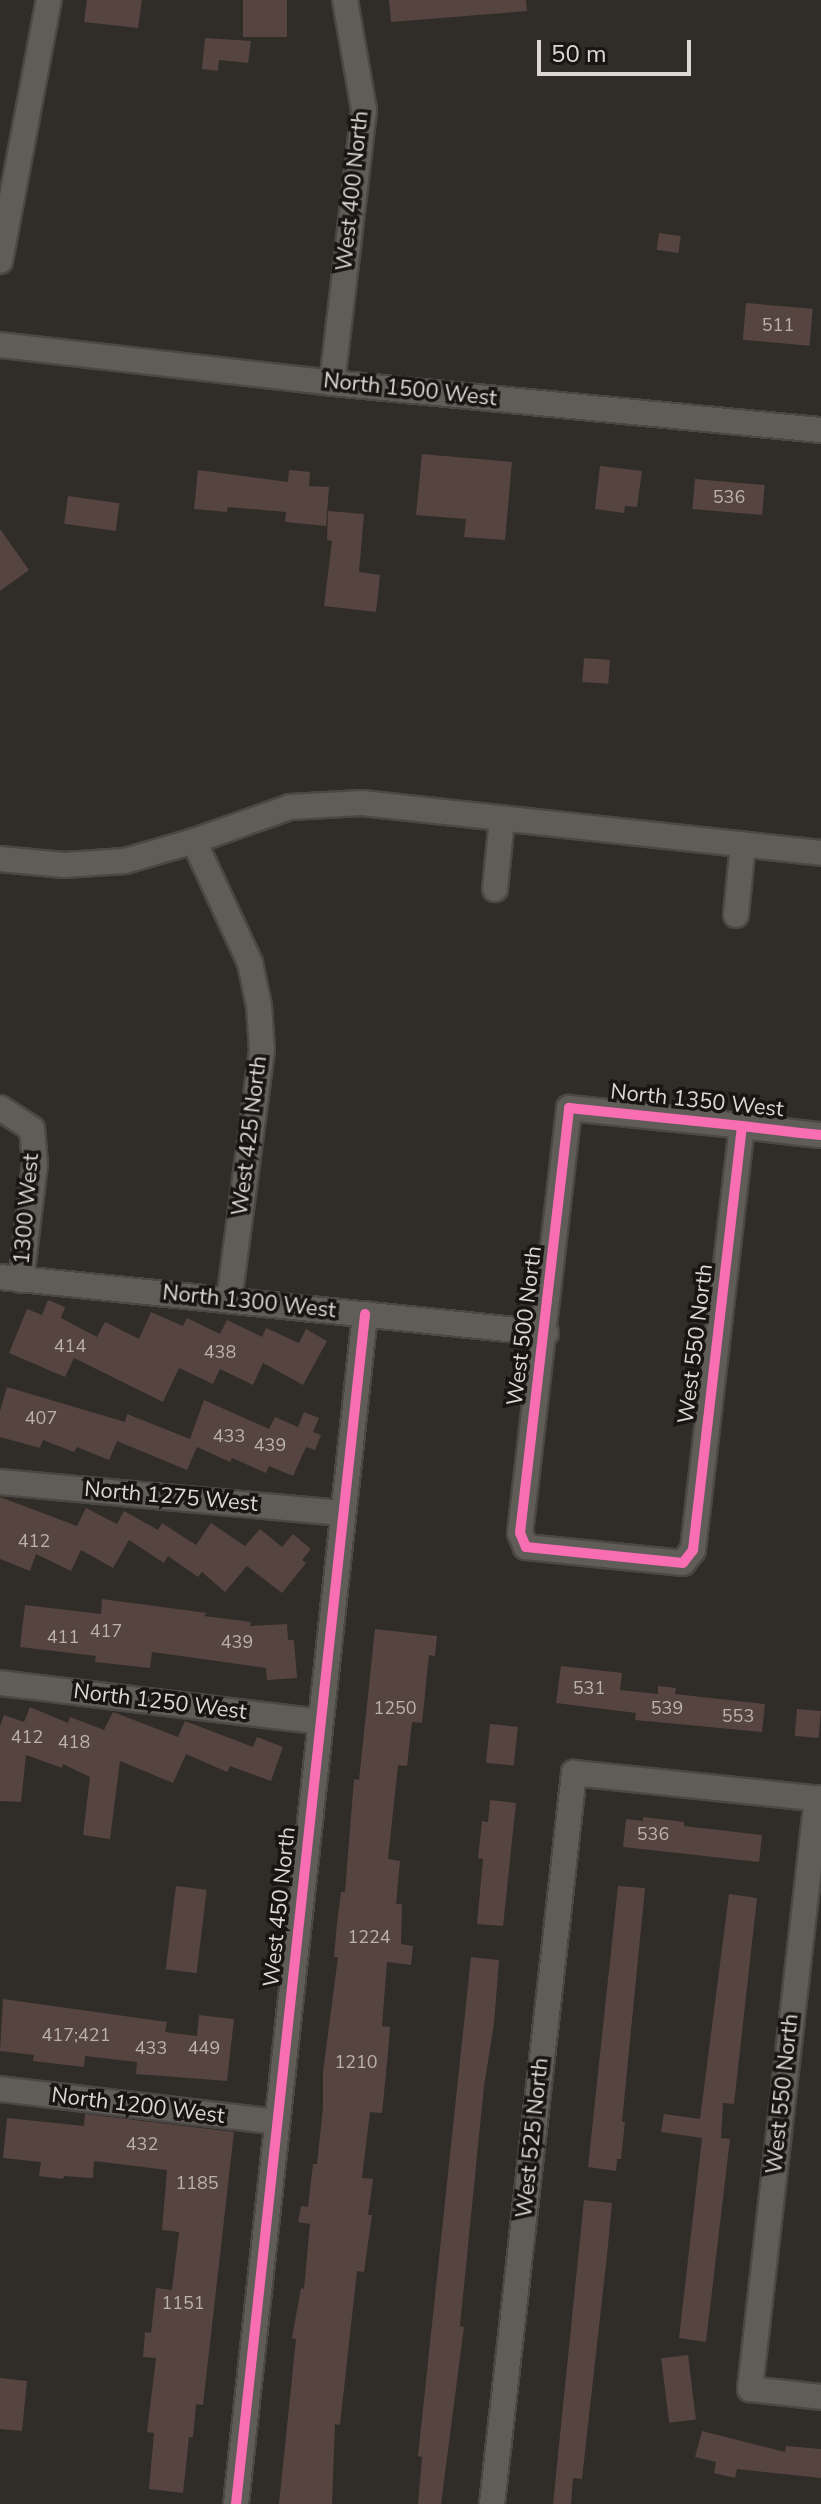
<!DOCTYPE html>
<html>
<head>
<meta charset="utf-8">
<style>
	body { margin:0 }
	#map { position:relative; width:821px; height:2504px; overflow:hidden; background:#302c28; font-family:"Nunito Sans",sans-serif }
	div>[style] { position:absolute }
	.building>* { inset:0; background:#564441; transform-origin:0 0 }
	.roads { filter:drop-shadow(2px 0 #4b4744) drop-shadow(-2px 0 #4b4744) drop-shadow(0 2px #4b4744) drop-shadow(0 -2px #4b4744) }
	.minor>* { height:24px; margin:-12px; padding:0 12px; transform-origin:12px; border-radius:12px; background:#605c58 }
	.cycleway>* { height:10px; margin:-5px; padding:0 5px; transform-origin:5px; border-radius:5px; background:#f96db3 }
	span { translate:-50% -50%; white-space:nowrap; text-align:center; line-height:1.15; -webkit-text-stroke:7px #181512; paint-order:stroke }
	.number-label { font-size:18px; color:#bab2ae }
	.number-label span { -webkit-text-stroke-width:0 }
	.street-label { font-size:22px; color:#dcd7d3 }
	.scale { position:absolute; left:537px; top:40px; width:154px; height:36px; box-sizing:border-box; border:4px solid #dcd7d3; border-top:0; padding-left:10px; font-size:24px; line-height:28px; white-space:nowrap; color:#dcd7d3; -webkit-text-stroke:6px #181512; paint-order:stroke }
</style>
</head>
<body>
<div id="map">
	<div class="building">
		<div style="clip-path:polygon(87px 0,142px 0,138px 28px,84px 22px)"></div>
		<div style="left:243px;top:0;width:44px;height:37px"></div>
		<div style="clip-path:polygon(389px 0,526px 0,527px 11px,391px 22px)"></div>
		<div style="clip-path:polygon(205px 38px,251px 41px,248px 63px,219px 60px,218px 71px,202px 69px)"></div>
		<div style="left:659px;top:233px;width:22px;height:17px;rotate:8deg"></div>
		<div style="left:746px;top:303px;width:67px;height:37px;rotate:5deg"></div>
		<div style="clip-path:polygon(422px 454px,512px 462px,505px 540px,464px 537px,466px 519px,416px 515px)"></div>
		<div style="clip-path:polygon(600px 466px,642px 471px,637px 507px,625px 506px,624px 513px,595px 509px)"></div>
		<div style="clip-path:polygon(198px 470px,288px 482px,289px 470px,310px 472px,309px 486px,329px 487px,326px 526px,285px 522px,286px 512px,228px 507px,227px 512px,194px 509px)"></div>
		<div style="left:695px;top:479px;width:70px;height:30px;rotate:5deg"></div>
		<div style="left:68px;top:496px;width:52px;height:28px;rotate:8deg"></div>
		<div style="clip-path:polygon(328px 511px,364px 514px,359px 572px,380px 575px,376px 612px,324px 606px,332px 541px,327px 540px)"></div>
		<div style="clip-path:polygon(0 529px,29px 570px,0 591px)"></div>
		<div style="left:584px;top:658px;width:26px;height:24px;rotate:4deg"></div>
		<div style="clip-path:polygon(48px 1300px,65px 1307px,61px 1318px,97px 1337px,105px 1322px,139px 1339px,151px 1312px,183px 1326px,187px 1318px,220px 1334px,227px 1320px,262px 1337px,266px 1328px,299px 1343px,306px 1329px,327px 1341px,303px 1385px,263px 1363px,253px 1385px,220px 1369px,213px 1384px,179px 1368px,163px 1402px,74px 1358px,65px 1377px,9px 1353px,27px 1309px,42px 1315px)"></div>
		<div style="clip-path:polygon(7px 1387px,125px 1422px,127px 1414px,190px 1439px,204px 1400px,269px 1429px,275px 1417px,298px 1427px,304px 1412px,319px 1418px,313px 1432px,321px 1435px,315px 1450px,306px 1447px,293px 1476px,269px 1466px,266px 1473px,232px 1458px,230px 1462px,197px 1447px,187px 1470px,117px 1441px,109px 1460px,77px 1447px,74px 1452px,43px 1440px,40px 1448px,0 1437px,0 1411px)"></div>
		<div style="clip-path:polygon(0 1497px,77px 1526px,86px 1508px,117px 1524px,124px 1511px,158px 1530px,162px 1523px,196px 1545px,211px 1523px,245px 1546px,260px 1529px,282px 1547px,293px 1534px,311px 1549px,302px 1560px,306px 1563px,282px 1593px,247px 1566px,225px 1592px,202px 1572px,198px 1577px,168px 1556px,164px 1563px,129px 1540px,113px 1568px,81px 1550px,71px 1571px,36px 1554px,30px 1571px,0 1559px)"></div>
		<div style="clip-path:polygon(102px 1599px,207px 1613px,204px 1616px,251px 1622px,250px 1626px,287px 1624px,288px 1640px,294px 1640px,297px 1678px,267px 1680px,266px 1668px,152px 1652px,150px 1668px,95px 1662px,96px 1656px,20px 1647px,25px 1605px,101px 1614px)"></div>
		<div style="clip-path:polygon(375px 1629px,437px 1636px,435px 1656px,429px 1655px,422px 1723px,412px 1722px,407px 1766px,398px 1765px,388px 1859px,400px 1861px,396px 1904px,402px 1904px,401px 1944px,413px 1946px,411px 1965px,387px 1962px,382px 2026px,390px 2027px,388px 2053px,382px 2113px,370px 2112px,362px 2178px,373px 2179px,368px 2215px,372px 2215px,364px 2272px,357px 2271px,340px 2425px,335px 2424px,332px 2504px,279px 2504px,296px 2339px,292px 2338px,301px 2288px,304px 2289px,310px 2224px,298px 2222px,301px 2206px,308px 2207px,313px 2164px,317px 2164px,323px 2107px,323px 2072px,338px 1957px,334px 1957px,337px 1923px,341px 1892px,345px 1892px,354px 1779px,359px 1780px)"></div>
		<div style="clip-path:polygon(561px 1666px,622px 1673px,620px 1690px,658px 1694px,658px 1686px,676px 1688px,675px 1694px,765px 1704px,762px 1732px,635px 1720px,636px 1713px,556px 1703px)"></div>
		<div style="clip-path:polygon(30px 1707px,68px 1723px,70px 1717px,104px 1730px,113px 1712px,178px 1737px,185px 1721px,253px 1747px,257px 1737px,283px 1747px,271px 1781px,230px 1766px,227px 1772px,186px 1754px,173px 1783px,120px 1761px,110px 1839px,83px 1835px,90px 1777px,63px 1764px,62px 1768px,26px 1755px,21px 1802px,0 1801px,0 1726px,4px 1715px,24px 1722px)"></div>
		<div style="left:797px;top:1709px;width:24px;height:27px;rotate:5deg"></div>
		<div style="left:490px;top:1724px;width:28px;height:39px;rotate:6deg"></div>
		<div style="clip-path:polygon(490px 1800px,516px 1803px,503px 1926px,477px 1924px,483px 1859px,478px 1858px,482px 1821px,488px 1822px)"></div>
		<div style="clip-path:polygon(643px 1817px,684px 1822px,684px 1826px,762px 1835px,759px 1862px,623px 1847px,626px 1819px,643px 1821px)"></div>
		<div style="left:176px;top:1886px;width:31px;height:84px;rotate:7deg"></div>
		<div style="clip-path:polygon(618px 1886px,645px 1888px,622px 2122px,625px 2122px,621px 2159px,617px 2159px,616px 2171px,588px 2167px)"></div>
		<div style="clip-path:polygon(729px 1894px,757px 1898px,734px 2104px,723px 2103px,721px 2138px,730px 2139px,706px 2342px,679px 2338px,702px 2138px,661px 2132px,664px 2114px,700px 2119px)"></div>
		<div style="clip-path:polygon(471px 1957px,499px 1960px,494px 2024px,484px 2086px,460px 2326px,464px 2327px,441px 2504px,418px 2504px,422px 2457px,418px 2456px)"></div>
		<div style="clip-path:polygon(3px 1999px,167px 2022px,165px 2032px,197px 2036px,199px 2015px,234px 2019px,227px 2081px,136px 2074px,137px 2062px,85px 2056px,84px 2067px,33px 2061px,34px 2055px,0 2051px)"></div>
		<div style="clip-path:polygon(85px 2114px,234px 2132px,203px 2405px,196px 2404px,193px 2437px,189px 2437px,183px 2493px,149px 2489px,154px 2433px,147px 2432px,156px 2358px,143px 2357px,145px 2332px,151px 2333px,156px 2288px,172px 2290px,179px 2232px,162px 2230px,167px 2170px,94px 2161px,93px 2178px,64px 2176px,63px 2179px,39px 2176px,41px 2162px,3px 2158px,7px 2118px,84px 2126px)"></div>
		<div style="clip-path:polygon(584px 2200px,612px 2203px,607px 2255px,582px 2479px,573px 2478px,571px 2504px,553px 2504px)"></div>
		<div style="left:688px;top:2355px;width:65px;height:27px;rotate:83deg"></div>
		<div style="clip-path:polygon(0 2378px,27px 2381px,22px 2431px,0 2429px)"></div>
		<div style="clip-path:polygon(702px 2431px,785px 2452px,786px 2446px,821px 2449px,821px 2478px,737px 2469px,735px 2478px,714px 2473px,716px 2462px,695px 2457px)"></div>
	</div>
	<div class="roads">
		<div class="minor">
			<div style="left:0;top:261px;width:266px;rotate:-79.4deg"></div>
			<div style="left:0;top:345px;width:334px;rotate:6.5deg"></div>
			<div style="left:332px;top:383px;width:491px;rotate:5.5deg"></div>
			<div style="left:332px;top:383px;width:275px;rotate:-83.3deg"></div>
			<div style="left:364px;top:110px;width:112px;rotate:-99.8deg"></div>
			<div style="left:194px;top:841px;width:134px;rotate:65.3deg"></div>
			<div style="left:250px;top:963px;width:44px;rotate:78.2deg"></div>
			<div style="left:259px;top:1006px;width:44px;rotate:86.1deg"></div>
			<div style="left:262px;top:1050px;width:252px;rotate:97.5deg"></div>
			<div style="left:0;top:859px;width:64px;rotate:5.4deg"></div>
			<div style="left:64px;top:865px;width:61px;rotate:-3.8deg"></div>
			<div style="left:125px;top:861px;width:72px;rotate:-16.2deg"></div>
			<div style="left:194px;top:841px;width:102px;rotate:-19.5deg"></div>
			<div style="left:290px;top:807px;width:72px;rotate:-3.2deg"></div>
			<div style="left:362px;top:803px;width:462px;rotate:6.2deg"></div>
			<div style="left:495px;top:889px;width:70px;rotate:-84.3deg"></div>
			<div style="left:736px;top:915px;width:71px;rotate:-84.4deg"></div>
			<div style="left:0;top:1108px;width:38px;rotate:33deg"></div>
			<div style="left:32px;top:1129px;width:35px;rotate:85deg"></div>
			<div style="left:35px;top:1164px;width:117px;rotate:96.9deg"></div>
			<div style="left:742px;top:1126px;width:427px;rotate:96.6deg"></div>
			<div style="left:693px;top:1550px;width:16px;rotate:128deg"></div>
			<div style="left:683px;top:1563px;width:158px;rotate:-174.2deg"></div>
			<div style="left:526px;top:1547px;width:15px;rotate:-113deg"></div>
			<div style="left:520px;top:1533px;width:428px;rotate:-83.4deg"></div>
			<div style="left:569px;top:1108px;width:174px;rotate:5.9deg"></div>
			<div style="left:742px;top:1126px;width:59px;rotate:6.8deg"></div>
			<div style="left:801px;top:1133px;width:20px;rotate:6deg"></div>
			<div style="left:0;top:1277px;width:549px;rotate:5.86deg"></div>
			<div style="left:0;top:1482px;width:344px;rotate:5.2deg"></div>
			<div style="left:0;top:1683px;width:322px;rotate:6.9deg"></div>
			<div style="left:817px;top:1798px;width:595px;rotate:96.47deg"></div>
			<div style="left:750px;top:2389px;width:71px;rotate:6.4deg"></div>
			<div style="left:0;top:2089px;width:279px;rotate:6.8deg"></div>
			<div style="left:236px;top:2504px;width:1197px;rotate:-83.81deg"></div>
			<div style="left:492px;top:2504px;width:736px;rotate:-83.6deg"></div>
			<div style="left:574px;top:1773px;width:248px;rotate:6deg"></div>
		</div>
	</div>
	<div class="cycleway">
		<div style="left:742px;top:1126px;width:427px;rotate:96.6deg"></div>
		<div style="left:693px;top:1550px;width:16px;rotate:128deg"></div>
		<div style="left:683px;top:1563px;width:158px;rotate:-174.2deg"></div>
		<div style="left:526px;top:1547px;width:15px;rotate:-113deg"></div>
		<div style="left:520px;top:1533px;width:428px;rotate:-83.4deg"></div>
		<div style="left:569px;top:1108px;width:174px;rotate:5.9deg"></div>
		<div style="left:742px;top:1126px;width:59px;rotate:6.8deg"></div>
		<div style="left:801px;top:1133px;width:20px;rotate:6deg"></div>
		<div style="left:236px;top:2504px;width:1197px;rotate:-83.81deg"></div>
	</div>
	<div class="number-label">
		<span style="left:778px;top:325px">511</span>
		<span style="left:729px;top:497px">536</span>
		<span style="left:70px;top:1346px">414</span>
		<span style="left:220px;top:1352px">438</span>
		<span style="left:41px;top:1418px">407</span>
		<span style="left:229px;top:1436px">433</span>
		<span style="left:270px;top:1445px">439</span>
		<span style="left:34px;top:1541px">412</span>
		<span style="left:106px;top:1631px">417</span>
		<span style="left:63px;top:1637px">411</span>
		<span style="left:237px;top:1642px">439</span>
		<span style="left:589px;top:1688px">531</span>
		<span style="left:395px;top:1708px">1250</span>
		<span style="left:667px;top:1708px">539</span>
		<span style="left:738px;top:1716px">553</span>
		<span style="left:27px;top:1737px">412</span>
		<span style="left:74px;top:1742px">418</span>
		<span style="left:653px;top:1834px">536</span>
		<span style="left:369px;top:1937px">1224</span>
		<span style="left:76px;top:2035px">417;421</span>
		<span style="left:151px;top:2048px">433</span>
		<span style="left:204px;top:2048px">449</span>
		<span style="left:356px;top:2062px">1210</span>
		<span style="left:142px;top:2144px">432</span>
		<span style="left:197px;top:2183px">1185</span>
		<span style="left:183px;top:2303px">1151</span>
	</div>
	<div class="street-label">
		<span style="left:353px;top:191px;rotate:-84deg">West 400 North</span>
		<span style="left:410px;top:390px;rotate:6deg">North 1500 West</span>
		<span style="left:697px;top:1101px;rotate:6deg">North 1350 West</span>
		<span style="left:250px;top:1136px;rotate:-83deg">West 425 North</span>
		<span style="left:27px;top:1209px;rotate:-85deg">1300 West</span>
		<span style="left:249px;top:1302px;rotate:6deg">North 1300 West</span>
		<span style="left:525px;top:1326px;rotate:-83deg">West 500 North</span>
		<span style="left:696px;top:1344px;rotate:-83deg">West 550 North</span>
		<span style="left:171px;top:1497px;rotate:5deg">North 1275 West</span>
		<span style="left:160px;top:1702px;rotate:7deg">North 1250 West</span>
		<span style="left:280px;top:1907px;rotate:-84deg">West 450 North</span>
		<span style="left:783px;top:2094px;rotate:-84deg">West 550 North</span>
		<span style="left:138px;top:2106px;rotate:7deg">North 1200 West</span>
		<span style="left:533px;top:2138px;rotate:-84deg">West 525 North</span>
	</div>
	<div class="scale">50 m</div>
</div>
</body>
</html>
